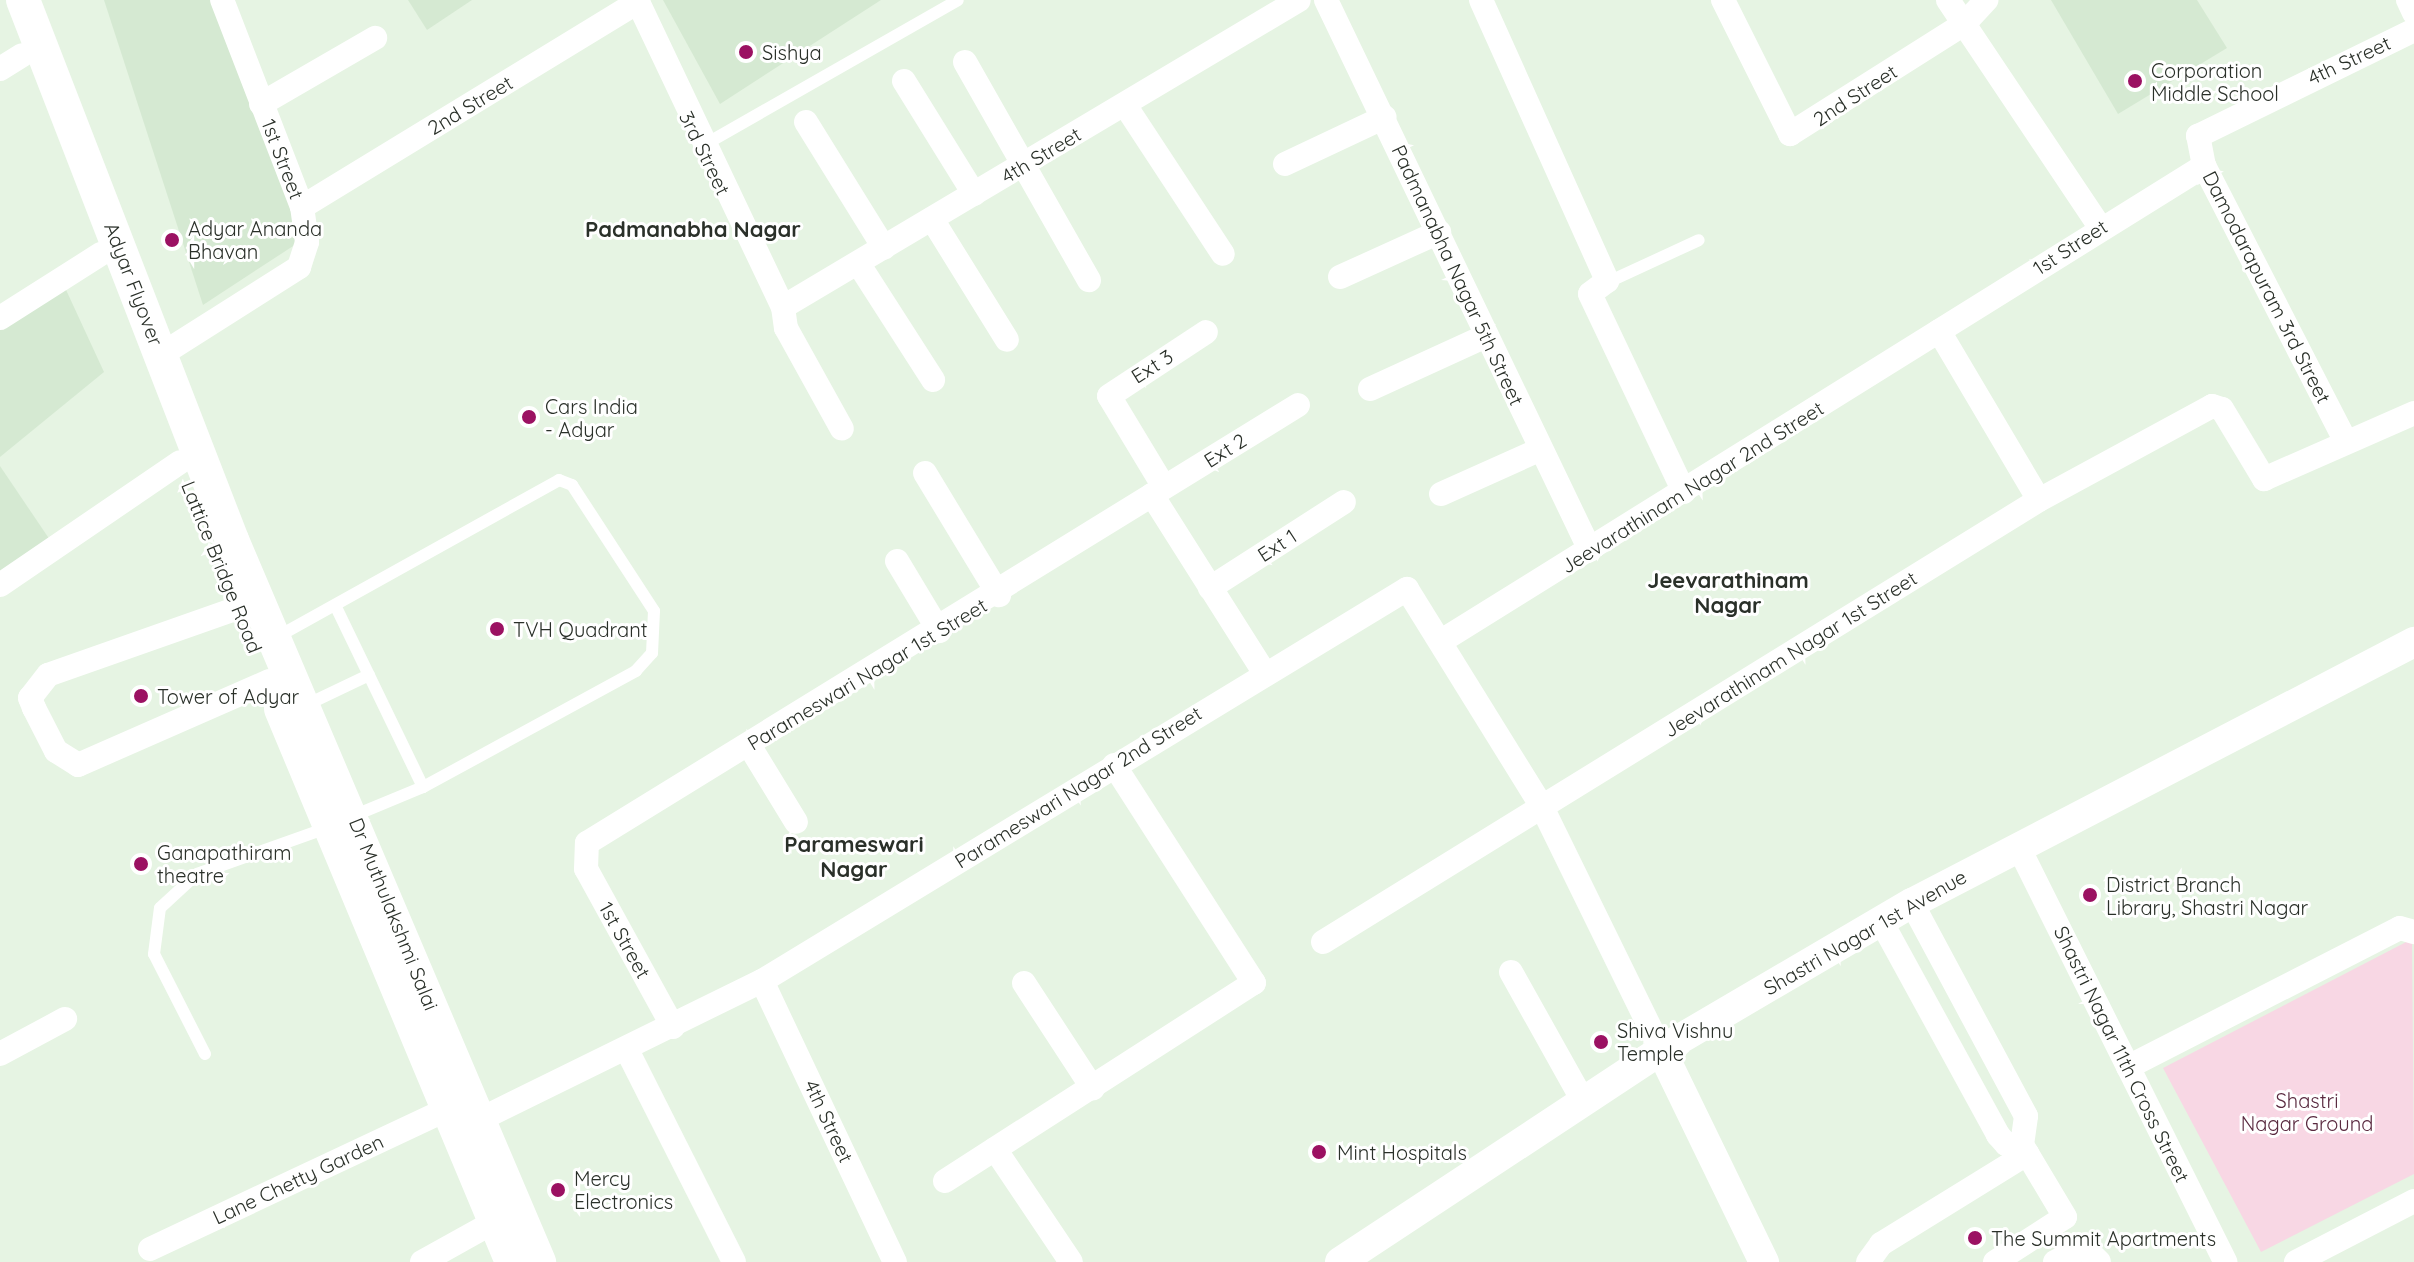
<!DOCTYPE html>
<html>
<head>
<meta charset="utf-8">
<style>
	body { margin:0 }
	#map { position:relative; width:2414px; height:1262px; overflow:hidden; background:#e6f4e3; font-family:Quicksand,sans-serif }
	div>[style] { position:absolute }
	.built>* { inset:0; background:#d5e9d2 }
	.green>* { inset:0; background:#f8d7e4 }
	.service>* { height:12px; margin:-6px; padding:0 6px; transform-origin:6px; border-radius:6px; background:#fff }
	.minor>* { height:24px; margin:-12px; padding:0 12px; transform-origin:12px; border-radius:12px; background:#fff }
	.tertiary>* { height:30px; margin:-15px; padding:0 15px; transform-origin:15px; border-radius:15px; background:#fff }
	.secondary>* { height:34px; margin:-17px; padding:0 17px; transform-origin:17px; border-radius:17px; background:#fff }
	.dots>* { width:22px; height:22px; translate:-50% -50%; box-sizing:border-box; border:4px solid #fff; border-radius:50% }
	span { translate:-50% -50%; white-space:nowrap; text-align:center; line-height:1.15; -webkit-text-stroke:6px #fff; paint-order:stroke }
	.poi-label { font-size:20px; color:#2a3029 }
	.left { translate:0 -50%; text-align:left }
	.street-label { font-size:20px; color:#2a3029 }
	.park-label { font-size:20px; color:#59293f }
	.neighbourhood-label { font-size:22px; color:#2a3029; font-weight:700 }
</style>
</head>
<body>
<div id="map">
	<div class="built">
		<div style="clip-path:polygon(104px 0,226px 0,313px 233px,203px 305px)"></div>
		<div style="clip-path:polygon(408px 0,472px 0,427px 30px)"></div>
		<div style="clip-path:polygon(663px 0,881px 0,720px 104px)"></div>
		<div style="clip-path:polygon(2051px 0,2197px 0,2227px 48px,2118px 114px)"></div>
		<div style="clip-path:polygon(61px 279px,104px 372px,0 457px,0 320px)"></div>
		<div style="clip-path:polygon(0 466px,50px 540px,0 576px)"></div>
	</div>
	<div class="green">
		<div style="clip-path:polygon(2412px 939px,2414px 1174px,2261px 1252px,2163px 1068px)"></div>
	</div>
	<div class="service">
		<div style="left:704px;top:145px;width:292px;rotate:-29.7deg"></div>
		<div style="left:1606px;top:283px;width:102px;rotate:-24.8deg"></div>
		<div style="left:336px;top:607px;width:200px;rotate:64.2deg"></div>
		<div style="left:277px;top:637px;width:323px;rotate:-29.1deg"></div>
		<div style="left:559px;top:480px;width:14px;rotate:21deg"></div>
		<div style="left:572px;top:485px;width:150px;rotate:56.9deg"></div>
		<div style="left:654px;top:611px;width:42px;rotate:92.7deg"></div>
		<div style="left:652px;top:653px;width:24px;rotate:132deg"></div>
		<div style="left:636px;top:671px;width:243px;rotate:151.4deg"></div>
		<div style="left:423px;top:787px;width:76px;rotate:157.5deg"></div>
		<div style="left:304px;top:706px;width:72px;rotate:-25.5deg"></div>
		<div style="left:205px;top:1054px;width:112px;rotate:-117deg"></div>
		<div style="left:154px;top:954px;width:46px;rotate:-82.6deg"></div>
		<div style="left:160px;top:908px;width:50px;rotate:-42.6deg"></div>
		<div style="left:197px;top:874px;width:138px;rotate:-19.5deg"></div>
	</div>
	<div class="minor">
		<div style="left:1326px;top:0;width:610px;rotate:64.36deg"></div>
		<div style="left:1481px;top:0;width:308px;rotate:65.8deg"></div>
		<div style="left:1607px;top:281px;width:21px;rotate:143deg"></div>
		<div style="left:1590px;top:294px;width:219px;rotate:64.6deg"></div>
		<div style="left:1723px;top:0;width:150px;rotate:63.4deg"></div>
		<div style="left:1790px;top:134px;width:206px;rotate:-32.3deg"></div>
		<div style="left:1964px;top:24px;width:33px;rotate:-47deg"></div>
		<div style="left:1948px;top:0;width:273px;rotate:56.2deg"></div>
		<div style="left:2408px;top:0;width:14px;rotate:65deg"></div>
		<div style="left:965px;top:62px;width:251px;rotate:60.4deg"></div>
		<div style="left:0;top:69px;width:26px;rotate:-32deg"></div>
		<div style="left:904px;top:81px;width:133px;rotate:58.2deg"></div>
		<div style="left:261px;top:104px;width:132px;rotate:-30.1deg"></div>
		<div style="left:1125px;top:105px;width:178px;rotate:56.7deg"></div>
		<div style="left:806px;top:122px;width:148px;rotate:58.2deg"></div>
		<div style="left:1285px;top:164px;width:110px;rotate:-25.2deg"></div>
		<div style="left:302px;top:207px;width:394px;rotate:-31.4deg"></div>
		<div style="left:638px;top:2px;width:338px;rotate:64.6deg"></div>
		<div style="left:783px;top:307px;width:21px;rotate:82deg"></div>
		<div style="left:786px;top:328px;width:115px;rotate:61deg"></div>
		<div style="left:932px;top:219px;width:142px;rotate:58.2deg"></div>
		<div style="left:858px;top:263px;width:139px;rotate:57.3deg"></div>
		<div style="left:1340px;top:277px;width:109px;rotate:-24.4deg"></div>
		<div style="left:783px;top:307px;width:600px;rotate:-30.75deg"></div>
		<div style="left:0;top:318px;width:120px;rotate:-32.4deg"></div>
		<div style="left:1939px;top:331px;width:196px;rotate:59.4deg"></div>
		<div style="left:170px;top:349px;width:153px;rotate:-32.4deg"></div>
		<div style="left:299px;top:267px;width:26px;rotate:-72deg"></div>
		<div style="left:307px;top:242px;width:35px;rotate:-98deg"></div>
		<div style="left:302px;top:207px;width:222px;rotate:-111.1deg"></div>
		<div style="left:1370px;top:389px;width:128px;rotate:-24.6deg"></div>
		<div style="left:2345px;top:440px;width:308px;rotate:-117.2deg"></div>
		<div style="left:2204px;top:166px;width:31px;rotate:-101deg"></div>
		<div style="left:2198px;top:136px;width:241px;rotate:-26.1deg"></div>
		<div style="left:925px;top:473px;width:143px;rotate:58.8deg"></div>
		<div style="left:1164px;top:487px;width:106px;rotate:-121.1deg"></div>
		<div style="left:1109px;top:396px;width:116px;rotate:-33.4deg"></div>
		<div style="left:1441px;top:494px;width:107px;rotate:-24.2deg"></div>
		<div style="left:1152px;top:495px;width:209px;rotate:57.7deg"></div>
		<div style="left:897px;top:561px;width:82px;rotate:59deg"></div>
		<div style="left:0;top:585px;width:218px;rotate:-34.3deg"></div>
		<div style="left:1210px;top:588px;width:159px;rotate:-32.7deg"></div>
		<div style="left:238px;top:608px;width:201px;rotate:160.6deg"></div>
		<div style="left:48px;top:675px;width:29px;rotate:128deg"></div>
		<div style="left:30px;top:698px;width:11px;rotate:68deg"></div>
		<div style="left:34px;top:708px;width:48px;rotate:62.9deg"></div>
		<div style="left:56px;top:751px;width:26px;rotate:32deg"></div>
		<div style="left:78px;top:765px;width:209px;rotate:-23.7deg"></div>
		<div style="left:1443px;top:640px;width:897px;rotate:-31.92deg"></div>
		<div style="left:749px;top:745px;width:90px;rotate:58.6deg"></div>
		<div style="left:2018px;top:846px;width:465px;rotate:63.5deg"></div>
		<div style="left:1881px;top:921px;width:244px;rotate:61.3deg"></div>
		<div style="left:1998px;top:1135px;width:12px;rotate:48deg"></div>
		<div style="left:2006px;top:1144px;width:16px;rotate:4deg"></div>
		<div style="left:2022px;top:1145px;width:29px;rotate:-82deg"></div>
		<div style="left:2026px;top:1116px;width:242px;rotate:-118.2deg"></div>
		<div style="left:1323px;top:942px;width:841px;rotate:-31.69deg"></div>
		<div style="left:2039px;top:500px;width:197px;rotate:-28.5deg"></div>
		<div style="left:2212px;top:406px;width:10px;rotate:17deg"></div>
		<div style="left:2222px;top:409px;width:82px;rotate:59deg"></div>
		<div style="left:2264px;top:479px;width:164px;rotate:-23.7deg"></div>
		<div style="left:1511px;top:972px;width:148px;rotate:60.8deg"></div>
		<div style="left:762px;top:981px;width:311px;rotate:64.7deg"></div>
		<div style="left:1024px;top:983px;width:126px;rotate:56.9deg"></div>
		<div style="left:673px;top:1027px;width:180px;rotate:-118.8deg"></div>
		<div style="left:586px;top:869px;width:26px;rotate:-88deg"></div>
		<div style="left:587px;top:843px;width:835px;rotate:-31.63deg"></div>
		<div style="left:627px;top:1050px;width:237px;rotate:63.2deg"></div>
		<div style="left:0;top:1054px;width:74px;rotate:-28.3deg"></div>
		<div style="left:2128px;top:1067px;width:305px;rotate:-27.1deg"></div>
		<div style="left:2400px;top:928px;width:15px;rotate:16deg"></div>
		<div style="left:479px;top:1120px;width:315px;rotate:-26.2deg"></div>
		<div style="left:762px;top:981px;width:755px;rotate:-31.29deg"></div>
		<div style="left:1407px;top:589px;width:256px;rotate:58.2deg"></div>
		<div style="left:1542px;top:807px;width:271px;rotate:63.9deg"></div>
		<div style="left:995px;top:1149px;width:136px;rotate:56.1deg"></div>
		<div style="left:945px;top:1181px;width:367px;rotate:-32.7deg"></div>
		<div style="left:1254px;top:983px;width:259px;rotate:-122.7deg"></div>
		<div style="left:150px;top:1249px;width:327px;rotate:-25.2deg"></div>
		<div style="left:422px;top:1262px;width:82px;rotate:-29.1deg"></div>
		<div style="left:1868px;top:1262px;width:22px;rotate:-54deg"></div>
		<div style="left:1881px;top:1244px;width:172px;rotate:-31.7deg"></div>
		<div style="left:1995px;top:1262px;width:83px;rotate:-32.7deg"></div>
		<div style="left:2065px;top:1217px;width:84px;rotate:-120.8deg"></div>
		<div style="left:2055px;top:1262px;width:33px;rotate:-27deg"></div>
		<div style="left:2084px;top:1247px;width:21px;rotate:45deg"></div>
		<div style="left:2296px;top:1262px;width:133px;rotate:-27.3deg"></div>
	</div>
	<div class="tertiary">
		<div style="left:1661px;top:1050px;width:236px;rotate:64.1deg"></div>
		<div style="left:1340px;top:1262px;width:385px;rotate:-33.4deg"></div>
		<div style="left:1661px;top:1050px;width:291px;rotate:-30.4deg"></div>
		<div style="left:1912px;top:903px;width:566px;rotate:-27.47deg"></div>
	</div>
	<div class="secondary">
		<div style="left:23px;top:0;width:579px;rotate:68.84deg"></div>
		<div style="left:232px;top:540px;width:785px;rotate:66.96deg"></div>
		<div style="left:281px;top:709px;width:599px;rotate:67.33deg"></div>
	</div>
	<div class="dots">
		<div style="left:746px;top:52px;background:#9b1162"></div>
		<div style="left:2135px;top:81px;background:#9b1162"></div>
		<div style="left:172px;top:240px;background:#9b1162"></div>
		<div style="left:529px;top:417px;background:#9b1162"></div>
		<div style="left:497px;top:629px;background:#9b1162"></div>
		<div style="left:141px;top:696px;background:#9b1162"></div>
		<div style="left:141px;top:864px;background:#9b1162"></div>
		<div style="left:2090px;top:895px;background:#9b1162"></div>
		<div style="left:1601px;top:1042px;background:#9b1162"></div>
		<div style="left:1319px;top:1152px;background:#9b1162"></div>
		<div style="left:558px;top:1190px;background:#9b1162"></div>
		<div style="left:1975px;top:1238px;background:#9b1162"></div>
	</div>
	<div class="poi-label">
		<span class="left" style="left:762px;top:52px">Sishya</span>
		<span class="left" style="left:2151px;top:82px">Corporation<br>Middle School</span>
		<span class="left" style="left:188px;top:240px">Adyar Ananda<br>Bhavan</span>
		<span class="left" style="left:545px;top:418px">Cars India<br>- Adyar</span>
		<span class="left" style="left:513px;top:629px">TVH Quadrant</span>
		<span class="left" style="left:157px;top:696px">Tower of Adyar</span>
		<span class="left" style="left:157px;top:864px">Ganapathiram<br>theatre</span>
		<span class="left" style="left:2106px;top:896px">District Branch<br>Library, Shastri Nagar</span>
		<span class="left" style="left:1617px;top:1042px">Shiva Vishnu<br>Temple</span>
		<span class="left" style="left:1337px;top:1152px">Mint Hospitals</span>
		<span class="left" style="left:574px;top:1190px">Mercy<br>Electronics</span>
		<span class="left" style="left:1991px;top:1238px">The Summit Apartments</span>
	</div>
	<div class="street-label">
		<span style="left:2349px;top:60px;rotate:-25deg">4th Street</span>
		<span style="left:1855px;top:95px;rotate:-33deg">2nd Street</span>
		<span style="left:470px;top:105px;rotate:-31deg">2nd Street</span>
		<span style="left:705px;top:153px;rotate:64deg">3rd Street</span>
		<span style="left:1041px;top:155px;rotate:-31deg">4th Street</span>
		<span style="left:283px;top:159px;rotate:69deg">1st Street</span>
		<span style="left:2070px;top:247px;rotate:-33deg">1st Street</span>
		<span style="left:1458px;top:275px;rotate:65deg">Padmanabha Nagar 5th Street</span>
		<span style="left:134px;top:284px;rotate:69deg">Adyar Flyover</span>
		<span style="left:2267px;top:287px;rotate:63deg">Damodarapuram 3rd Street</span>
		<span style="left:1152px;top:366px;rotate:-32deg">Ext 3</span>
		<span style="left:1225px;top:450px;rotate:-32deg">Ext 2</span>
		<span style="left:1692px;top:487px;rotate:-32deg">Jeevarathinam Nagar 2nd Street</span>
		<span style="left:1277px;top:545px;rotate:-33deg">Ext 1</span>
		<span style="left:222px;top:567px;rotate:68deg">Lattice Bridge Road</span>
		<span style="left:1790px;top:654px;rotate:-32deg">Jeevarathinam Nagar 1st Street</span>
		<span style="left:867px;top:674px;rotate:-31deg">Parameswari Nagar 1st Street</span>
		<span style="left:1078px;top:787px;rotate:-32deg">Parameswari Nagar 2nd Street</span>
		<span style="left:394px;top:914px;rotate:68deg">Dr Muthulakshmi Salai</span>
		<span style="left:1865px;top:932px;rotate:-30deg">Shastri Nagar 1st Avenue</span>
		<span style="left:625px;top:940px;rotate:61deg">1st Street</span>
		<span style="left:2122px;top:1054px;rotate:64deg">Shastri Nagar 11th Cross Street</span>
		<span style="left:829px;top:1121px;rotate:65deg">4th Street</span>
		<span style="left:298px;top:1179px;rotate:-25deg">Lane Chetty Garden</span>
	</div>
	<div class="park-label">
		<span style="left:2307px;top:1112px">Shastri<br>Nagar Ground</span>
	</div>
	<div class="neighbourhood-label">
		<span style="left:693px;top:230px">Padmanabha Nagar</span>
		<span style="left:1728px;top:593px">Jeevarathinam<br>Nagar</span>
		<span style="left:854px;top:857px">Parameswari<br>Nagar</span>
	</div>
</div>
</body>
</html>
